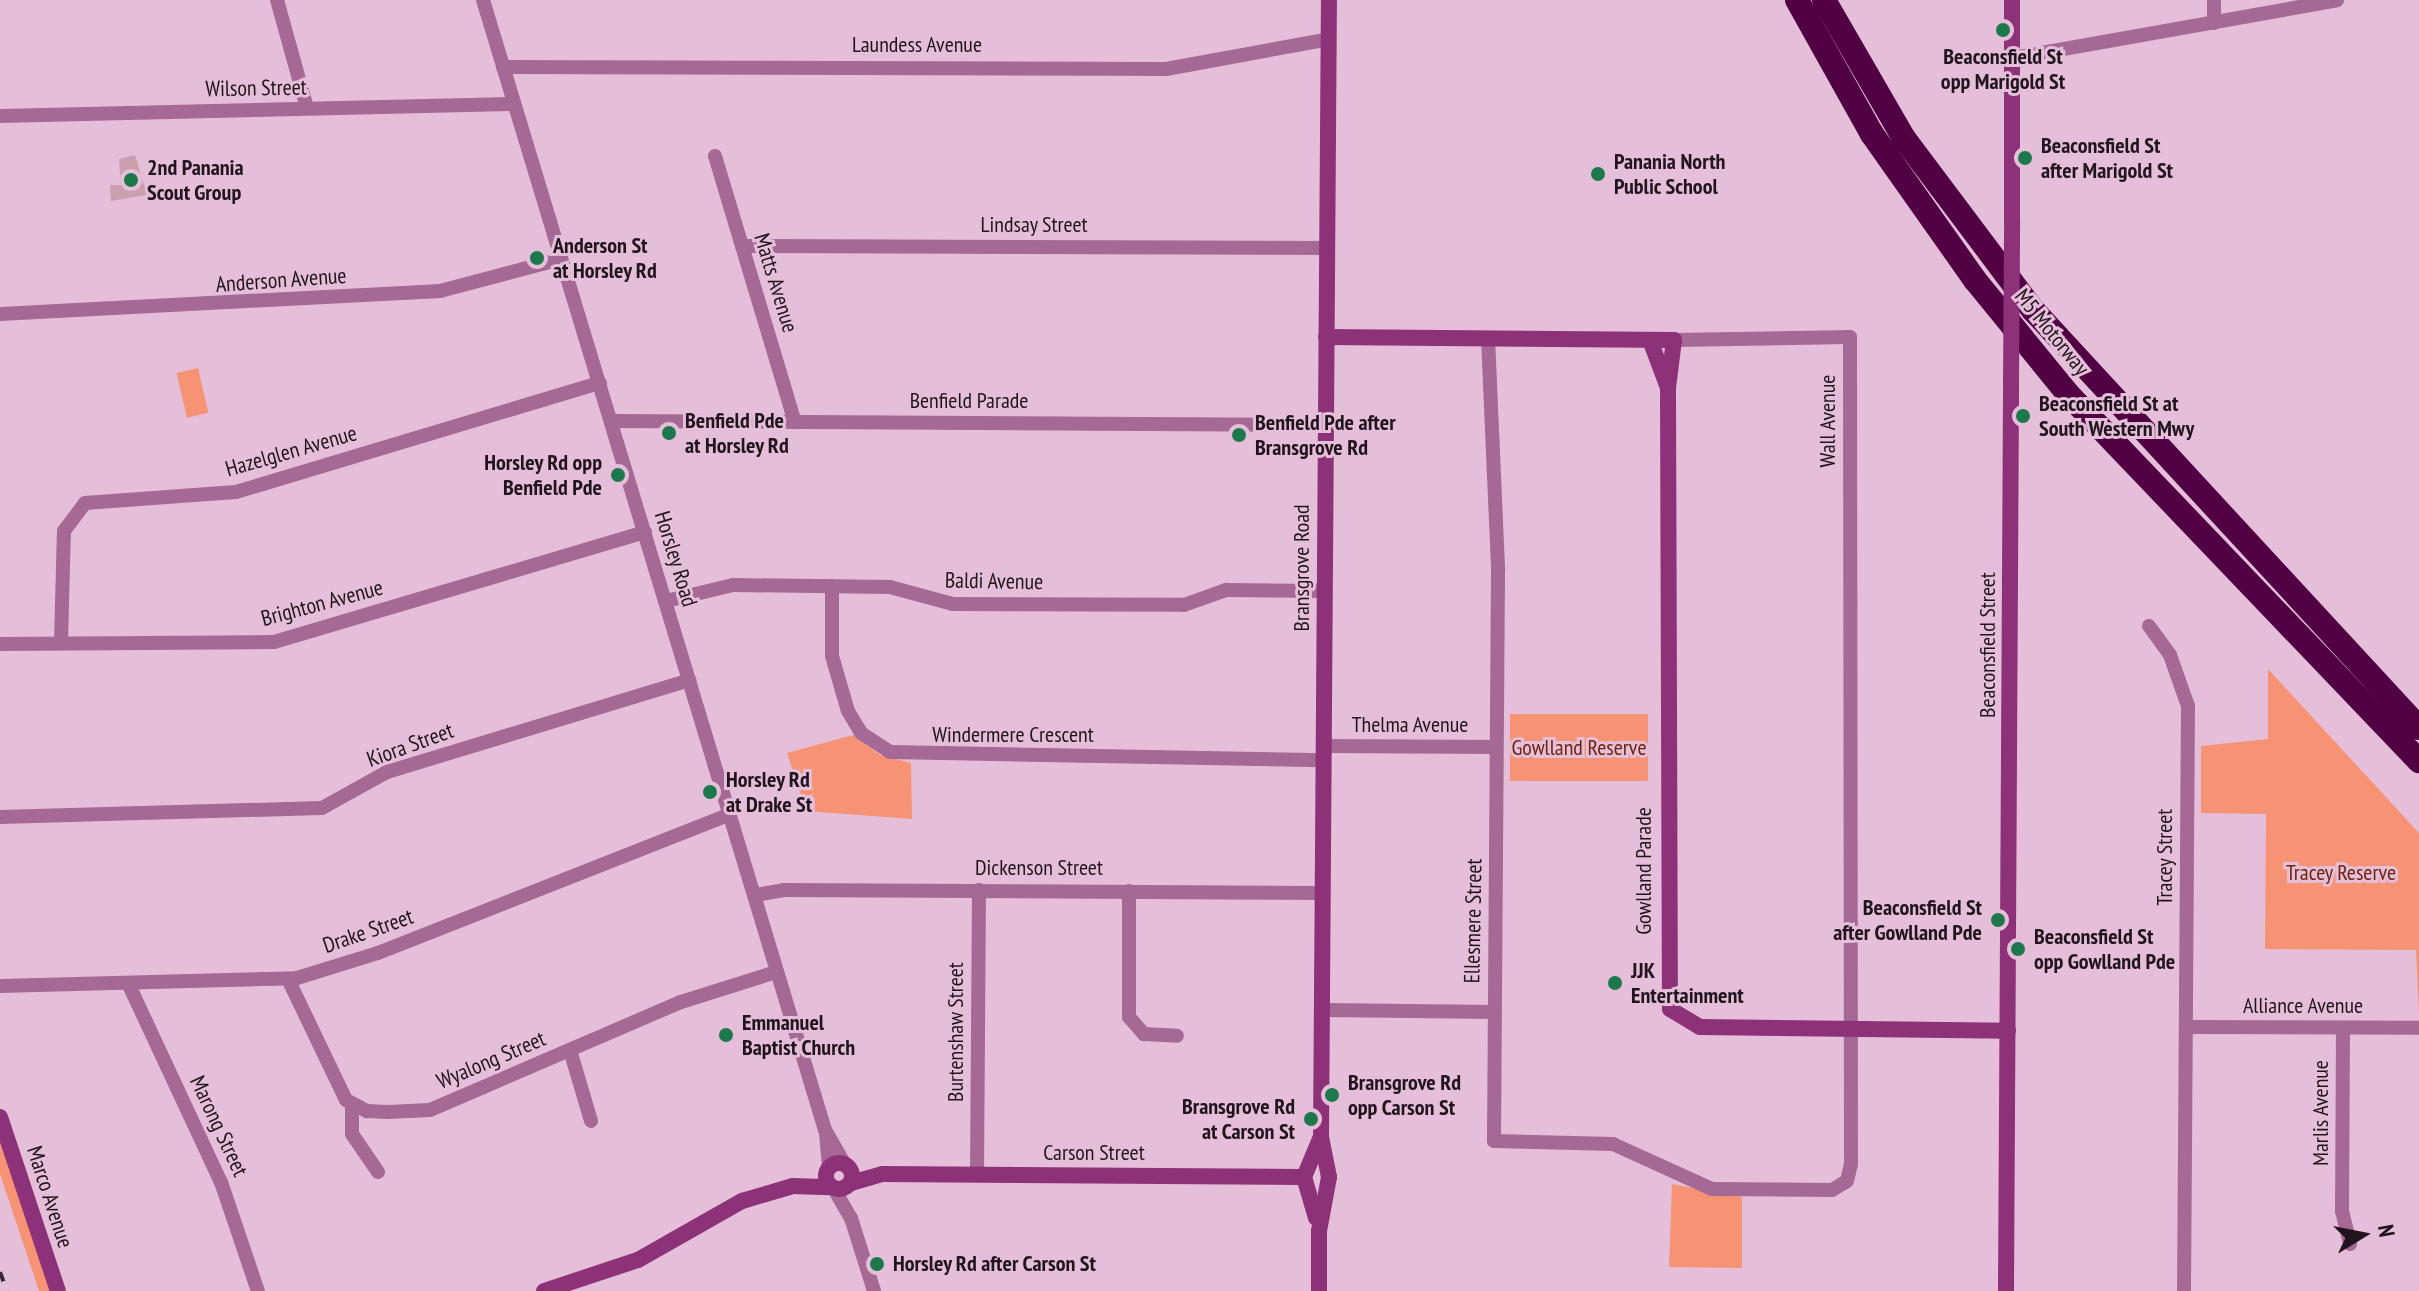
<!DOCTYPE html>
<html>
<head>
<meta charset="utf-8">
<style>
	body { margin:0 }
	#map { position:relative; width:2419px; height:1291px; overflow:hidden; background:#e5bfd9; font-family:"PT Sans Narrow",sans-serif }
	div>[style] { position:absolute }
	.green>* { inset:0; background:#f79375; transform-origin:0 0 }
	.building>* { inset:0; background:#cb9fad }
	.street>* { height:14px; margin:-7px; padding:0 7px; transform-origin:7px; border-radius:7px; background:#a66895 }
	.secondary>* { height:16px; margin:-8px; padding:0 8px; transform-origin:8px; border-radius:8px; background:#8d3179 }
	.secondary>.ring { margin:-8px; padding:0; box-sizing:content-box; background:none; border:16px solid #8d3179; border-radius:50% }
	.highway>* { height:24px; margin:-12px; padding:0 12px; transform-origin:12px; border-radius:12px; background:#520044 }
	.rail>* { height:4px; margin-top:-2px; transform-origin:0; background:repeating-linear-gradient(90deg,#3a2a36 0 10px,transparent 0 20px) }
	.secondary-bridge>* { height:16px; margin:-8px; padding:0 8px; transform-origin:8px; border-radius:8px; background:#8d3179 }
	.dots>* { width:22px; height:22px; translate:-50% -50%; box-sizing:border-box; border:4px solid #e5bfd9; border-radius:50% }
	span { translate:-50% -50%; white-space:nowrap; text-align:center; line-height:1.15; -webkit-text-stroke:6px #e5bfd9; paint-order:stroke }
	.street-label { font-size:22px; color:#21141e }
	.poi-label { font-size:22px; color:#21141e; font-weight:700 }
	.left { translate:0 -50%; text-align:left }
	.right { translate:-100% -50%; text-align:right }
	.park-label { font-size:22px; color:#71240a }
	.north { position:absolute; left:2323px; top:1195px; width:80px; height:80px; -webkit-text-stroke:6px #e5bfd9; paint-order:stroke; rotate:80deg; font-size:22px; font-weight:700; line-height:32px; text-align:center; color:#21141e }
	.north::after { content:''; display:block; margin:auto; width:28px; height:36px; background:#21141e; clip-path:polygon(50% 0,100% 100%,50% 72%,0 100%) }
</style>
</head>
<body>
<div id="map">
	<div class="green">
		<div style="left:198px;top:368px;width:46px;height:22px;rotate:77deg"></div>
		<div style="clip-path:polygon(2268px 669px,2419px 833px,2419px 1015px,2416px 950px,2265px 949px,2266px 814px,2201px 813px,2201px 746px,2268px 739px)"></div>
		<div style="left:1510px;top:714px;width:138px;height:67px"></div>
		<div style="clip-path:polygon(853px 735px,880px 755px,911px 763px,912px 819px,806px 811px,787px 753px)"></div>
		<div style="clip-path:polygon(0 1141px,50px 1291px,39px 1291px,0 1174px)"></div>
		<div style="clip-path:polygon(1672px 1184px,1742px 1197px,1742px 1268px,1669px 1267px)"></div>
	</div>
	<div class="building">
		<div style="clip-path:polygon(135px 155px,147px 195px,111px 201px,110px 185px,121px 185px,119px 159px)"></div>
	</div>
	<div class="street">
		<div style="left:277px;top:0;width:112px;rotate:74.5deg"></div>
		<div style="left:483px;top:0;width:1181px;rotate:73.16deg"></div>
		<div style="left:825px;top:1130px;width:39px;rotate:60deg"></div>
		<div style="left:2214px;top:23px;width:23px;rotate:-90deg"></div>
		<div style="left:2013px;top:58px;width:329px;rotate:-10.1deg"></div>
		<div style="left:503px;top:67px;width:663px;rotate:0.17deg"></div>
		<div style="left:1166px;top:69px;width:166px;rotate:-10.4deg"></div>
		<div style="left:0;top:116px;width:513px;rotate:-1.34deg"></div>
		<div style="left:715px;top:156px;width:278px;rotate:73.3deg"></div>
		<div style="left:742px;top:246px;width:584px;rotate:0.2deg"></div>
		<div style="left:0;top:314px;width:441px;rotate:-3deg"></div>
		<div style="left:440px;top:291px;width:125px;rotate:-14.8deg"></div>
		<div style="left:1488px;top:338px;width:232px;rotate:87.5deg"></div>
		<div style="left:1498px;top:570px;width:571px;rotate:90.4deg"></div>
		<div style="left:1494px;top:1141px;width:119px;rotate:1.4deg"></div>
		<div style="left:1613px;top:1144px;width:109px;rotate:24.4deg"></div>
		<div style="left:1712px;top:1189px;width:120px;rotate:0.5deg"></div>
		<div style="left:1832px;top:1190px;width:17px;rotate:-31deg"></div>
		<div style="left:1847px;top:1181px;width:17px;rotate:-77deg"></div>
		<div style="left:1851px;top:1164px;width:827px;rotate:-90.07deg"></div>
		<div style="left:1850px;top:337px;width:176px;rotate:179deg"></div>
		<div style="left:612px;top:421px;width:713px;rotate:0.32deg"></div>
		<div style="left:832px;top:586px;width:70px;rotate:90deg"></div>
		<div style="left:832px;top:656px;width:57px;rotate:73.8deg"></div>
		<div style="left:848px;top:711px;width:26px;rotate:59deg"></div>
		<div style="left:861px;top:733px;width:35px;rotate:33deg"></div>
		<div style="left:890px;top:752px;width:434px;rotate:1.1deg"></div>
		<div style="left:666px;top:601px;width:69px;rotate:-13.4deg"></div>
		<div style="left:733px;top:585px;width:157px;rotate:0.7deg"></div>
		<div style="left:890px;top:587px;width:65px;rotate:15.1deg"></div>
		<div style="left:953px;top:604px;width:231px;rotate:0.2deg"></div>
		<div style="left:1184px;top:605px;width:45px;rotate:-19.7deg"></div>
		<div style="left:1226px;top:590px;width:98px;rotate:0.6deg"></div>
		<div style="left:2149px;top:626px;width:36px;rotate:54deg"></div>
		<div style="left:2170px;top:655px;width:54px;rotate:70.6deg"></div>
		<div style="left:2188px;top:706px;width:585px;rotate:90.39deg"></div>
		<div style="left:61px;top:643px;width:112px;rotate:-88.5deg"></div>
		<div style="left:64px;top:531px;width:35px;rotate:-53deg"></div>
		<div style="left:85px;top:503px;width:151px;rotate:-4.2deg"></div>
		<div style="left:236px;top:492px;width:380px;rotate:-16.7deg"></div>
		<div style="left:0;top:644px;width:274px;rotate:-0.4deg"></div>
		<div style="left:274px;top:642px;width:387px;rotate:-16.5deg"></div>
		<div style="left:1324px;top:746px;width:172px;rotate:0.3deg"></div>
		<div style="left:0;top:817px;width:322px;rotate:-1.6deg"></div>
		<div style="left:322px;top:808px;width:74px;rotate:-29deg"></div>
		<div style="left:387px;top:772px;width:316px;rotate:-16.9deg"></div>
		<div style="left:1129px;top:891px;width:126px;rotate:90deg"></div>
		<div style="left:1129px;top:1017px;width:23px;rotate:49deg"></div>
		<div style="left:1144px;top:1034px;width:33px;rotate:3deg"></div>
		<div style="left:756px;top:895px;width:27px;rotate:-10deg"></div>
		<div style="left:783px;top:890px;width:540px;rotate:0.32deg"></div>
		<div style="left:288px;top:979px;width:134px;rotate:64.4deg"></div>
		<div style="left:346px;top:1100px;width:24px;rotate:28deg"></div>
		<div style="left:367px;top:1111px;width:21px;rotate:3deg"></div>
		<div style="left:388px;top:1112px;width:42px;rotate:-2.7deg"></div>
		<div style="left:430px;top:1110px;width:273px;rotate:-23.3deg"></div>
		<div style="left:681px;top:1002px;width:100px;rotate:-17.5deg"></div>
		<div style="left:128px;top:983px;width:220px;rotate:65deg"></div>
		<div style="left:221px;top:1182px;width:115px;rotate:71.3deg"></div>
		<div style="left:0;top:986px;width:297px;rotate:-1.5deg"></div>
		<div style="left:297px;top:978px;width:85px;rotate:-17.2deg"></div>
		<div style="left:378px;top:953px;width:377px;rotate:-21.5deg"></div>
		<div style="left:1323px;top:1010px;width:171px;rotate:0.7deg"></div>
		<div style="left:2186px;top:1027px;width:233px;rotate:0.2deg"></div>
		<div style="left:2343px;top:1028px;width:183px;rotate:90.3deg"></div>
		<div style="left:2342px;top:1211px;width:34px;rotate:76deg"></div>
		<div style="left:570px;top:1050px;width:74px;rotate:73.5deg"></div>
		<div style="left:352px;top:1105px;width:29px;rotate:90deg"></div>
		<div style="left:352px;top:1134px;width:46px;rotate:55.6deg"></div>
		<div style="left:826px;top:1133px;width:35px;rotate:85deg"></div>
		<div style="left:977px;top:1175px;width:285px;rotate:-89.6deg"></div>
		<div style="left:834px;top:1189px;width:34px;rotate:60deg"></div>
		<div style="left:851px;top:1218px;width:77px;rotate:72.5deg"></div>
	</div>
	<div class="secondary">
		<div style="left:2012px;top:221px;width:221px;rotate:-90deg"></div>
		<div style="left:1326px;top:337px;width:348px;rotate:0.5deg"></div>
		<div style="left:1674px;top:340px;width:48px;rotate:97.1deg"></div>
		<div style="left:1650px;top:340px;width:51px;rotate:69.4deg"></div>
		<div style="left:1668px;top:388px;width:621px;rotate:89.82deg"></div>
		<div style="left:1670px;top:1009px;width:35px;rotate:31deg"></div>
		<div style="left:1700px;top:1027px;width:308px;rotate:0.7deg"></div>
		<div style="left:0;top:1117px;width:183px;rotate:71.6deg"></div>
		<div class="ring" style="left:826px;top:1163px;width:10px;height:10px"></div>
		<div style="left:851px;top:1183px;width:33px;rotate:-16deg"></div>
		<div style="left:883px;top:1174px;width:421px;rotate:0.4deg"></div>
		<div style="left:1316px;top:1218px;width:43px;rotate:-106.3deg"></div>
		<div style="left:1304px;top:1177px;width:41px;rotate:-67.2deg"></div>
		<div style="left:544px;top:1291px;width:99px;rotate:-18.3deg"></div>
		<div style="left:638px;top:1260px;width:120px;rotate:-29.6deg"></div>
		<div style="left:742px;top:1201px;width:53px;rotate:-16.4deg"></div>
		<div style="left:793px;top:1186px;width:38px;rotate:2deg"></div>
		<div style="left:1319px;top:1291px;width:60px;rotate:-90deg"></div>
		<div style="left:1319px;top:1231px;width:55px;rotate:-79.5deg"></div>
		<div style="left:1329px;top:1177px;width:41px;rotate:-101.3deg"></div>
		<div style="left:1321px;top:1137px;width:1137px;rotate:-89.6deg"></div>
		<div style="left:2006px;top:1291px;width:909px;rotate:-89.68deg"></div>
	</div>
	<div class="highway">
		<div style="left:1797px;top:0;width:154px;rotate:60.8deg"></div>
		<div style="left:1872px;top:134px;width:179px;rotate:54.8deg"></div>
		<div style="left:1975px;top:280px;width:147px;rotate:50.8deg"></div>
		<div style="left:2068px;top:394px;width:508px;rotate:46.28deg"></div>
		<div style="left:1824px;top:0;width:158px;rotate:60deg"></div>
		<div style="left:1903px;top:137px;width:216px;rotate:53.1deg"></div>
		<div style="left:2033px;top:310px;width:569px;rotate:47.28deg"></div>
	</div>
	<div class="rail">
		<div style="left:0;top:1272px;width:20px;rotate:70deg"></div>
	</div>
	<div class="secondary-bridge">
		<div style="left:2011px;top:382px;width:161px;rotate:-89.6deg"></div>
	</div>
	<div class="dots">
		<div style="left:2003px;top:30px;background:#1d784c"></div>
		<div style="left:2025px;top:158px;background:#1d784c"></div>
		<div style="left:1598px;top:174px;background:#1d784c"></div>
		<div style="left:131px;top:180px;background:#1d784c"></div>
		<div style="left:537px;top:258px;background:#1d784c"></div>
		<div style="left:2023px;top:416px;background:#1d784c"></div>
		<div style="left:669px;top:433px;background:#1d784c"></div>
		<div style="left:1239px;top:435px;background:#1d784c"></div>
		<div style="left:618px;top:475px;background:#1d784c"></div>
		<div style="left:710px;top:792px;background:#1d784c"></div>
		<div style="left:1998px;top:920px;background:#1d784c"></div>
		<div style="left:2018px;top:949px;background:#1d784c"></div>
		<div style="left:1615px;top:983px;background:#1d784c"></div>
		<div style="left:726px;top:1035px;background:#1d784c"></div>
		<div style="left:1332px;top:1095px;background:#1d784c"></div>
		<div style="left:1311px;top:1119px;background:#1d784c"></div>
		<div style="left:877px;top:1264px;background:#1d784c"></div>
	</div>
	<div class="street-label">
		<span style="left:917px;top:45px">Laundess Avenue</span>
		<span style="left:256px;top:88px;rotate:-1deg">Wilson Street</span>
		<span style="left:1034px;top:225px">Lindsay Street</span>
		<span style="left:281px;top:280px;rotate:-4deg">Anderson Avenue</span>
		<span style="left:776px;top:283px;rotate:73deg">Matts Avenue</span>
		<span style="left:2052px;top:332px;rotate:51deg">M5 Motorway</span>
		<span style="left:969px;top:401px">Benfield Parade</span>
		<span style="left:1828px;top:421px;rotate:-90deg">Wall Avenue</span>
		<span style="left:291px;top:451px;rotate:-16deg">Hazelglen Avenue</span>
		<span style="left:676px;top:559px;rotate:73deg">Horsley Road</span>
		<span style="left:1302px;top:568px;rotate:-90deg">Bransgrove Road</span>
		<span style="left:994px;top:581px;rotate:1deg">Baldi Avenue</span>
		<span style="left:322px;top:603px;rotate:-15deg">Brighton Avenue</span>
		<span style="left:1988px;top:645px;rotate:-90deg">Beaconsfield Street</span>
		<span style="left:1410px;top:725px">Thelma Avenue</span>
		<span style="left:1013px;top:735px">Windermere Crescent</span>
		<span style="left:410px;top:745px;rotate:-20deg">Kiora Street</span>
		<span style="left:2165px;top:857px;rotate:-90deg">Tracey Street</span>
		<span style="left:1039px;top:868px">Dickenson Street</span>
		<span style="left:1644px;top:871px;rotate:-90deg">Gowlland Parade</span>
		<span style="left:1473px;top:921px;rotate:-89deg">Ellesmere Street</span>
		<span style="left:368px;top:931px;rotate:-19deg">Drake Street</span>
		<span style="left:2303px;top:1006px">Alliance Avenue</span>
		<span style="left:956px;top:1032px;rotate:-90deg">Burtenshaw Street</span>
		<span style="left:491px;top:1060px;rotate:-23deg">Wyalong Street</span>
		<span style="left:2321px;top:1113px;rotate:-90deg">Marlis Avenue</span>
		<span style="left:219px;top:1126px;rotate:65deg">Marong Street</span>
		<span style="left:1094px;top:1153px">Carson Street</span>
		<span style="left:50px;top:1197px;rotate:72deg">Marco Avenue</span>
	</div>
	<div class="poi-label">
		<span style="left:2003px;top:69px">Beaconsfield St<br>opp Marigold St</span>
		<span class="left" style="left:2041px;top:158px">Beaconsfield St<br>after Marigold St</span>
		<span class="left" style="left:1614px;top:174px">Panania North<br>Public School</span>
		<span class="left" style="left:147px;top:180px">2nd Panania<br>Scout Group</span>
		<span class="left" style="left:553px;top:258px">Anderson St<br>at Horsley Rd</span>
		<span class="left" style="left:2039px;top:416px">Beaconsfield St at<br>South Western Mwy</span>
		<span class="left" style="left:685px;top:433px">Benfield Pde<br>at Horsley Rd</span>
		<span class="left" style="left:1255px;top:435px">Benfield Pde after<br>Bransgrove Rd</span>
		<span class="right" style="left:602px;top:475px">Horsley Rd opp<br>Benfield Pde</span>
		<span class="left" style="left:726px;top:792px">Horsley Rd<br>at Drake St</span>
		<span class="right" style="left:1982px;top:920px">Beaconsfield St<br>after Gowlland Pde</span>
		<span class="left" style="left:2034px;top:949px">Beaconsfield St<br>opp Gowlland Pde</span>
		<span class="left" style="left:1631px;top:983px">JJK<br>Entertainment</span>
		<span class="left" style="left:742px;top:1035px">Emmanuel<br>Baptist Church</span>
		<span class="left" style="left:1348px;top:1095px">Bransgrove Rd<br>opp Carson St</span>
		<span class="right" style="left:1295px;top:1119px">Bransgrove Rd<br>at Carson St</span>
		<span class="left" style="left:893px;top:1264px">Horsley Rd after Carson St</span>
	</div>
	<div class="park-label">
		<span style="left:1579px;top:748px">Gowlland Reserve</span>
		<span style="left:2341px;top:873px">Tracey Reserve</span>
	</div>
	<div class="north">N</div>
</div>
</body>
</html>
